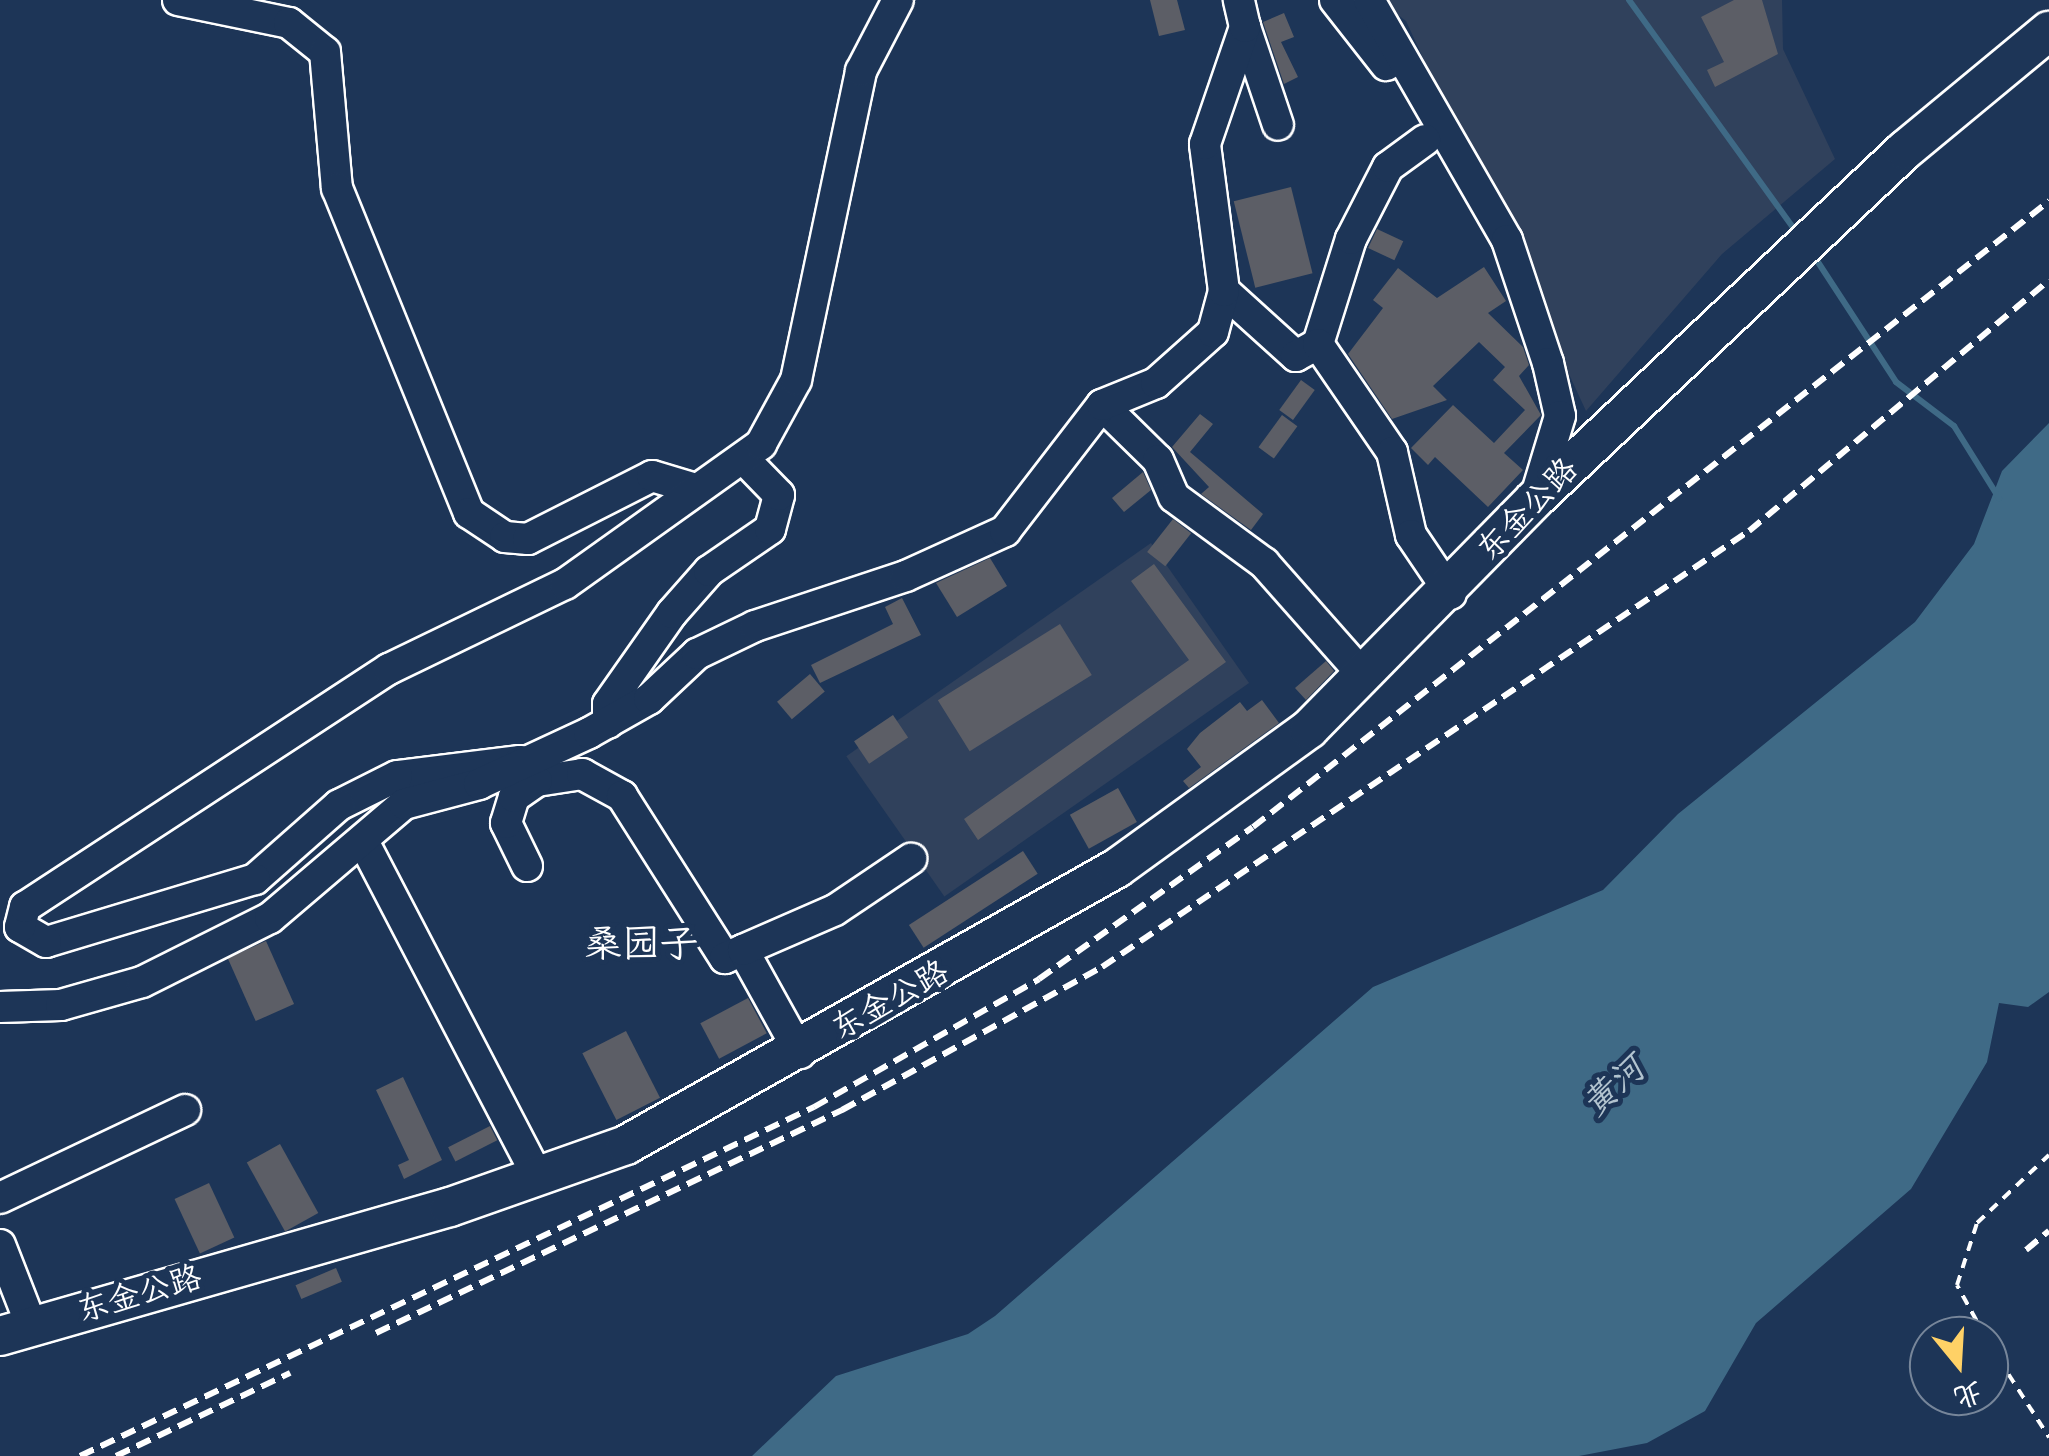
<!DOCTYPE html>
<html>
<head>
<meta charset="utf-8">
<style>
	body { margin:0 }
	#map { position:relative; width:2049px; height:1456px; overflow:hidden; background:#1d3557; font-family:Kalam,"LXGW WenKai TC",sans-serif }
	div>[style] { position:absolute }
	.built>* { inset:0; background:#30415c; transform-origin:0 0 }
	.water>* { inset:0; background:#3f6a86 }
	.stream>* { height:6px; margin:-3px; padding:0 3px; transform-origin:3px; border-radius:3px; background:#3f6a86 }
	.building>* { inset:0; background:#5c5e66; transform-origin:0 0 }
	.path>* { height:4px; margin-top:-2px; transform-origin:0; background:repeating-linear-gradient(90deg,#fff 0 10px,transparent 0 18px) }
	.roads { filter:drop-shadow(2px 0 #fff) drop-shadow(-2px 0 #fff) drop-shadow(0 2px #fff) drop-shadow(0 -2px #fff) }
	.minor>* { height:30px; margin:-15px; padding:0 15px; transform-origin:15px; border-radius:15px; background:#1d3557 }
	.major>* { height:38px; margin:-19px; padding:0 19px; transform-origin:19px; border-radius:19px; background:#1d3557 }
	.rail>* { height:6px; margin-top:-3px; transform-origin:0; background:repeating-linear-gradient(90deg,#fff 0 15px,transparent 0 23px) }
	span { translate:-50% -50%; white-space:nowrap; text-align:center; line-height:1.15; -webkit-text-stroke:10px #1d3557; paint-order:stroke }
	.street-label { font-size:32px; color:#fff }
	.water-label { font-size:35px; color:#b2c3cf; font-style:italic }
	.quarter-label { font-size:38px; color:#fff }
	.north { position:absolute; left:1909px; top:1316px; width:100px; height:100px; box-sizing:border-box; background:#1d3557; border:2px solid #77869a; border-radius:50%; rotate:162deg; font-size:28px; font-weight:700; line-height:40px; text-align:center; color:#fff }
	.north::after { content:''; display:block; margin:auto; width:35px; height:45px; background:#ffd166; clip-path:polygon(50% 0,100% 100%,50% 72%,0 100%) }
</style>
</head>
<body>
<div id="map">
	<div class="built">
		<div style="clip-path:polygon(1378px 0,1782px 0,1783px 49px,1835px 159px,1722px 254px,1586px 411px,1406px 21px)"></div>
		<div style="left:1151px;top:543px;width:171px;height:372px;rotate:55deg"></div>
	</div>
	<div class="water">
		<div style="clip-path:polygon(2049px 423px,2049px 992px,2028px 1007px,1999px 1003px,1987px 1062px,1911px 1189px,1756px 1323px,1705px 1411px,1647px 1443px,1579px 1456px,752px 1456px,836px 1376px,968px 1334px,995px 1316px,1373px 987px,1603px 890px,1678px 814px,1915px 622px,1974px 544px,2002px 471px)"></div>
	</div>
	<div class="stream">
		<div style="left:1629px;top:0;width:289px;rotate:54.2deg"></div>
		<div style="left:1814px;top:256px;width:150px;rotate:56.9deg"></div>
		<div style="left:1896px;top:382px;width:73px;rotate:37.2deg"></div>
		<div style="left:1954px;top:426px;width:85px;rotate:58deg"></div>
	</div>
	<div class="building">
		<div style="clip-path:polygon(1150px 0,1177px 0,1185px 30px,1159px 36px)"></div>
		<div style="clip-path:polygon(1734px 0,1762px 0,1778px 54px,1715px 87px,1707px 70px,1724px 62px,1701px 17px)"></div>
		<div style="clip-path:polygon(1284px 13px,1294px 37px,1281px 42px,1298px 77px,1284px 84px,1263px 22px)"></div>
		<div style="left:1291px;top:187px;width:89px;height:59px;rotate:76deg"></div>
		<div style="left:1377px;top:229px;width:29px;height:21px;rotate:25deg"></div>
		<div style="clip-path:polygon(1484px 267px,1506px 301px,1488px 313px,1523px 347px,1529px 365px,1519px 376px,1541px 415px,1504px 453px,1523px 470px,1488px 507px,1435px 457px,1428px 465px,1411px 448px,1453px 405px,1494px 443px,1525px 410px,1493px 380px,1505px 367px,1479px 342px,1433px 386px,1447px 400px,1392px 419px,1348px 354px,1383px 308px,1373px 300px,1398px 268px,1437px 298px)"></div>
		<div style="left:1301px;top:380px;width:17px;height:37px;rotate:36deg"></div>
		<div style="clip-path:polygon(1200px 414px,1213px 424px,1190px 452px,1263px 514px,1251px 530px,1201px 494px,1209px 487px,1172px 447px)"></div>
		<div style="left:1282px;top:415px;width:19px;height:40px;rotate:36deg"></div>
		<div style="clip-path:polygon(1143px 472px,1151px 490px,1124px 512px,1112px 498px)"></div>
		<div style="left:1173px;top:519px;width:23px;height:42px;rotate:38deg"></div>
		<div style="clip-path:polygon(990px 558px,1007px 586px,957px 617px,936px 583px)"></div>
		<div style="clip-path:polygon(1154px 564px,1226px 662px,978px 840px,964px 819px,1189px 660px,1131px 581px)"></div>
		<div style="clip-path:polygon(902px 598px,921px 635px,820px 683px,811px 665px,893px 624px,885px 607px)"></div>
		<div style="left:1060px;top:624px;width:60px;height:144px;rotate:58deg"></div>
		<div style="clip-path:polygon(1326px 661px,1334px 671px,1306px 700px,1295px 688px)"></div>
		<div style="left:810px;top:674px;width:23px;height:43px;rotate:50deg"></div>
		<div style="clip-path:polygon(1262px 700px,1279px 723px,1189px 788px,1183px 781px,1201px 767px,1187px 749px,1200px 733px,1240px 702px,1247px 711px)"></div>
		<div style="left:893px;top:715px;width:27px;height:47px;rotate:56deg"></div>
		<div style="left:1118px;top:788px;width:39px;height:55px;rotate:61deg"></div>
		<div style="left:1023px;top:851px;width:27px;height:136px;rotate:57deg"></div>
		<div style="left:266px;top:941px;width:69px;height:42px;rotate:66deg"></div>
		<div style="left:748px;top:998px;width:40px;height:54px;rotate:62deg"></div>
		<div style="left:626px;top:1031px;width:75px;height:49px;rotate:63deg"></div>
		<div style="clip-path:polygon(403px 1077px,442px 1160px,404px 1179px,398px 1165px,409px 1160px,376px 1090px)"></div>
		<div style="left:490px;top:1126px;width:16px;height:47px;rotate:63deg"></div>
		<div style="left:280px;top:1144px;width:79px;height:38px;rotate:61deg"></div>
		<div style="left:209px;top:1183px;width:60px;height:38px;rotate:65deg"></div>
		<div style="left:336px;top:1268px;width:15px;height:44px;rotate:67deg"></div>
	</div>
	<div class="path">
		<div style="left:1985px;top:1336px;width:58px;rotate:-118.8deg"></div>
		<div style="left:1957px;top:1285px;width:65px;rotate:-72.1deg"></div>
		<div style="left:1977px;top:1223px;width:99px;rotate:-43.4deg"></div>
		<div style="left:1989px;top:1344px;width:111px;rotate:57.2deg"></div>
	</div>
	<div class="roads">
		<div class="minor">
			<div style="left:178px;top:0;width:113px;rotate:11.7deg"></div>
			<div style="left:289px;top:23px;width:46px;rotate:38.9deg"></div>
			<div style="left:325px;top:52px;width:137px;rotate:85deg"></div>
			<div style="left:337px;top:188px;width:351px;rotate:67.9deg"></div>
			<div style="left:469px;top:513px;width:43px;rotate:33.7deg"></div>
			<div style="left:505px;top:537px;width:23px;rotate:5deg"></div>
			<div style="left:528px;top:539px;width:139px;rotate:-26.9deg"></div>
			<div style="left:652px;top:476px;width:46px;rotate:16.5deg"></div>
			<div style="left:1335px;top:0;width:83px;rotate:51.9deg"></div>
			<div style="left:1369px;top:0;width:277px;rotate:60.1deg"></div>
			<div style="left:1507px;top:240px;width:130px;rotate:71.6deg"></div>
			<div style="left:1548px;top:363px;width:54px;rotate:77.2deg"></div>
			<div style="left:1560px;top:416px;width:87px;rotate:106.8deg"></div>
			<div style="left:1245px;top:27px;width:103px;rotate:71.4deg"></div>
			<div style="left:1224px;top:291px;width:97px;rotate:42.1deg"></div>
			<div style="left:1296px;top:356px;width:25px;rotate:-29deg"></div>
			<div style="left:1318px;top:344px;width:110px;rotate:-72.6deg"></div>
			<div style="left:1351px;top:239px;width:81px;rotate:-62.8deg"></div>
			<div style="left:1388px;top:167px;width:46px;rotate:-36.1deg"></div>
			<div style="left:1318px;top:344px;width:131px;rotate:55.6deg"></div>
			<div style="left:1392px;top:452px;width:85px;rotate:77.1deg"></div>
			<div style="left:1411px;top:535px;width:71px;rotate:55.9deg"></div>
			<div style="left:1102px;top:405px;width:78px;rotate:44.5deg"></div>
			<div style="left:1158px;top:460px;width:40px;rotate:66.6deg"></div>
			<div style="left:1174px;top:497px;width:112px;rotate:36.3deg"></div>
			<div style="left:1264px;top:563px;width:151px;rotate:48.5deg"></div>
			<div style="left:608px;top:723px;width:19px;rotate:-90deg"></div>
			<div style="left:608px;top:704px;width:111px;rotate:-54.9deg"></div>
			<div style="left:672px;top:613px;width:56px;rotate:-48.6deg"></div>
			<div style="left:709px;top:571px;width:74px;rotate:-34.5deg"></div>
			<div style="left:770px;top:529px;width:35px;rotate:-75deg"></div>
			<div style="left:779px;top:495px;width:50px;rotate:-134.2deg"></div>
			<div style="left:520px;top:761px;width:124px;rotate:173deg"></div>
			<div style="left:397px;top:776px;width:65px;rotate:153.4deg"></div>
			<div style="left:339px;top:805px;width:112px;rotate:138.6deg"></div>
			<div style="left:255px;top:879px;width:218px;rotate:163.2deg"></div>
			<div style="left:46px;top:942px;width:30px;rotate:-150deg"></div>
			<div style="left:20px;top:927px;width:21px;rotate:-76deg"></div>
			<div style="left:25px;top:907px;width:435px;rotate:-33.2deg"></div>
			<div style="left:389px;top:669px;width:195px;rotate:-25.8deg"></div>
			<div style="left:565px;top:584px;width:241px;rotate:-35.5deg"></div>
			<div style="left:761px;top:444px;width:73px;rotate:-61.3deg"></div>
			<div style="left:796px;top:380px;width:316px;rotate:-78.1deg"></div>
			<div style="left:861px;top:71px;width:80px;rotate:-62.5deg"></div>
			<div style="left:520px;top:761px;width:26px;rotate:50deg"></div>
			<div style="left:537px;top:781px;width:46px;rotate:-8.8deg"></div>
			<div style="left:582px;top:774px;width:46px;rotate:28.8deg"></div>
			<div style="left:622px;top:796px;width:192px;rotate:57.6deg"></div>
			<div style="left:725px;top:958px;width:20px;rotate:-24deg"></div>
			<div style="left:743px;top:950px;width:118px;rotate:61deg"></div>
			<div style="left:364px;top:843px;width:375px;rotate:62.5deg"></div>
			<div style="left:527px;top:866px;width:48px;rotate:-116deg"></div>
			<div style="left:506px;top:823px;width:27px;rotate:-73deg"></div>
			<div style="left:514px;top:797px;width:28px;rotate:-35deg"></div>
			<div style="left:743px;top:950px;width:100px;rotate:-23.5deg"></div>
			<div style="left:835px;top:910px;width:92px;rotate:-33.9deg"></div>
			<div style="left:0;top:1007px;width:61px;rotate:-1.9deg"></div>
			<div style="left:61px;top:1005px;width:84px;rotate:-15.9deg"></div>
			<div style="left:142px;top:982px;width:143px;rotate:-26.6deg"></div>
			<div style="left:270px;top:918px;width:176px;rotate:-40.4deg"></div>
			<div style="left:404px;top:804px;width:78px;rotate:-14.9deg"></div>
			<div style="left:479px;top:784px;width:121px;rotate:-24.9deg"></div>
			<div style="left:589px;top:733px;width:69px;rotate:-29.5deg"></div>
			<div style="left:649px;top:699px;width:66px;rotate:-43.2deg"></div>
			<div style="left:697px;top:654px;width:64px;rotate:-25.8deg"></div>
			<div style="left:755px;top:626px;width:159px;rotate:-18.3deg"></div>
			<div style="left:906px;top:576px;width:109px;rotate:-24.4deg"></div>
			<div style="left:1005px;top:531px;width:159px;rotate:-52.4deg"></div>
			<div style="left:1102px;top:405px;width:58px;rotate:-22.2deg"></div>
			<div style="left:1156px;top:383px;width:76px;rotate:-41.8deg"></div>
			<div style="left:1213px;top:332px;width:42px;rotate:-75deg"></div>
			<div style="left:1224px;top:291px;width:148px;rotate:-97.4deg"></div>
			<div style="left:1205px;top:144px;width:124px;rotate:-71.1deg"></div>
			<div style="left:1245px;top:27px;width:28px;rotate:-103deg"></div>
			<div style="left:0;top:1198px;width:205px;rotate:-25.4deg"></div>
			<div style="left:0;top:1245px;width:88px;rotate:68.7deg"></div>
		</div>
		<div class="major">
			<div style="left:0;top:1336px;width:468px;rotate:-16deg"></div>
			<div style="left:450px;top:1207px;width:187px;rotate:-19.4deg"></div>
			<div style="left:626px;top:1145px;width:564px;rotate:-29.43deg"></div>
			<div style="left:1117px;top:868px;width:237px;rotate:-35.9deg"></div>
			<div style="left:1309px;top:729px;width:322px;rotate:-45.5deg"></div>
			<div style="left:1535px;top:499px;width:509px;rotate:-43.33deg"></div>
			<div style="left:1905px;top:150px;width:187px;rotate:-39.6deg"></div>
		</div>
	</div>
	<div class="rail">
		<div style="left:2026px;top:1250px;width:30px;rotate:-40deg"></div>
		<div style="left:376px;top:1333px;width:517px;rotate:-25.57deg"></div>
		<div style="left:842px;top:1110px;width:297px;rotate:-28.8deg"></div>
		<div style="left:1102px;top:967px;width:780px;rotate:-33.98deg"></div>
		<div style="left:1749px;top:531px;width:391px;rotate:-39.9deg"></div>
		<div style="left:80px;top:1456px;width:813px;rotate:-25.43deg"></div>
		<div style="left:814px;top:1107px;width:259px;rotate:-29.6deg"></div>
		<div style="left:1039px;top:979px;width:262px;rotate:-35.4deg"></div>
		<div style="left:1253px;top:827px;width:1013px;rotate:-38.18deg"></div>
		<div style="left:116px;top:1456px;width:193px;rotate:-25.5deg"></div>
	</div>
	<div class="street-label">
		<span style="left:1529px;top:511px;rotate:-46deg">东金公路</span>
		<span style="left:891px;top:1002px;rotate:-29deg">东金公路</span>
		<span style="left:140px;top:1296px;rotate:-16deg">东金公路</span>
	</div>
	<div class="water-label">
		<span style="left:1615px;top:1088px;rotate:-42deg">黄河</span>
	</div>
	<div class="quarter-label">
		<span style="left:641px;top:947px">桑园子</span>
	</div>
	<div class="north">北</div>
</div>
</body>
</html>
